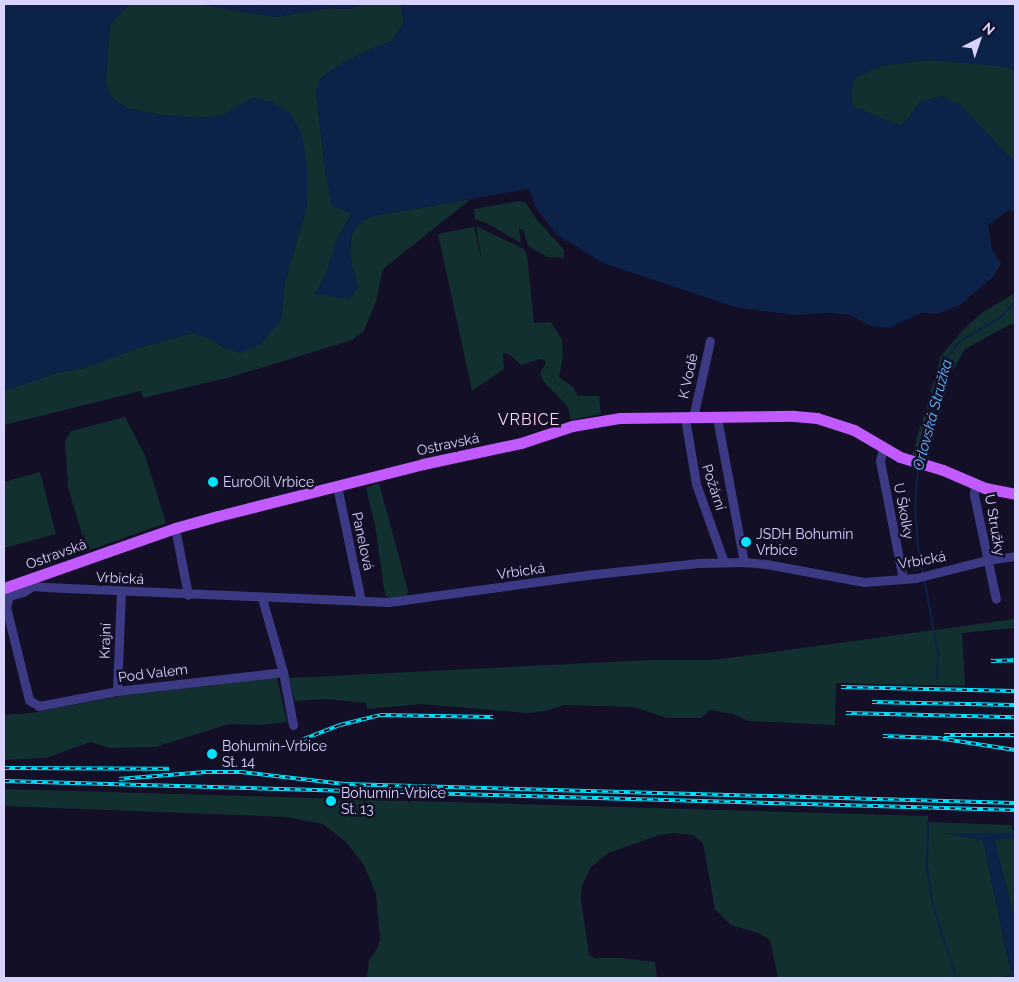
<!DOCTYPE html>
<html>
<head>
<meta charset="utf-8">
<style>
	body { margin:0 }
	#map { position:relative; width:1019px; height:982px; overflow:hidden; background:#130f26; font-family:Raleway,sans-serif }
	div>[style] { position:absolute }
	.green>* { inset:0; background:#12302f }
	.water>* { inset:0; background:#0c2248 }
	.stream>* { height:2px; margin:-1px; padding:0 1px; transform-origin:1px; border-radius:1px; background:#0c2248 }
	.minor>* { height:9px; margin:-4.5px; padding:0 4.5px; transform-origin:4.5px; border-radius:4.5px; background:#3d3a85 }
	.major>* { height:11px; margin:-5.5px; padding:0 5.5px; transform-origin:5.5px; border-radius:5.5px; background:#c25bff }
	.rail>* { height:4px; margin-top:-2px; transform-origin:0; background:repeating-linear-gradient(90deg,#130f26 0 5.5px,#00e5ff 0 11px); box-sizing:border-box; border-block:1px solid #00e5ff }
	.dots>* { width:14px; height:14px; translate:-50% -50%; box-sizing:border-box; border:2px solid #130f26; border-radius:50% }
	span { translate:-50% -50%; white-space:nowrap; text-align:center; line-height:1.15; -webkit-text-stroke:5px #130f26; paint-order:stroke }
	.street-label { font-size:14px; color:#d9d4ff }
	.poi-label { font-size:14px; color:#d9d4ff }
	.left { translate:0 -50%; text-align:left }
	.water-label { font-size:15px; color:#62b6ff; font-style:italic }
	.quarter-label { font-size:16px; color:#ffd6f0; letter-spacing:1px }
	.frame { position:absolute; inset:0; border:5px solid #d9d4ff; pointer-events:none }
	.north { position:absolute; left:954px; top:15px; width:50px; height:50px; -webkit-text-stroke:4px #130f26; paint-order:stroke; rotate:41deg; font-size:14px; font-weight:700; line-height:20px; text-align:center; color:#d9d4ff }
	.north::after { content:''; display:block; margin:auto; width:18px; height:22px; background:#d9d4ff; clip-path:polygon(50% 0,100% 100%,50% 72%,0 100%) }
</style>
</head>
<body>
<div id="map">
	<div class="green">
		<div style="clip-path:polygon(129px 4px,198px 4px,276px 17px,328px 8px,349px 9px,361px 4px,401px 4px,404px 22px,392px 41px,371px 49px,339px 65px,321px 78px,316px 92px,326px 176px,352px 213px,338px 237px,325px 277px,315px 294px,358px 287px,352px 267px,350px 250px,352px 234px,361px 221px,374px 216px,471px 199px,383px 269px,376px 301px,364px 331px,352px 340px,231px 377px,143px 398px,141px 391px,4px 425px,4px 391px,60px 372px,84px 368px,136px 349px,192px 333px,213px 340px,224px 348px,241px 353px,281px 320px,285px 282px,307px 205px,272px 102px,253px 98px,222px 116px,195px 118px,163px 115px,129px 109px,113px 99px,105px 84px,110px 25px)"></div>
		<div style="clip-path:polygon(929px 60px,1001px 66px,1015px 70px,1015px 163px,963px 108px,942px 96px,920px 102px,909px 118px,900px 126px,852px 106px,851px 88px,856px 77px,883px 65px)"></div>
		<div style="clip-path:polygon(520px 201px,526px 203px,537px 220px,564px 250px,564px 258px,548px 257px,528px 246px,523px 229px,519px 229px,521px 243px,486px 223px,475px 219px,474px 209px)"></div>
		<div style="clip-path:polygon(476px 226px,524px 249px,527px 255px,534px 323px,551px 322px,562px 340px,563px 356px,559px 377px,573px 387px,578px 396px,599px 396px,601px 414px,571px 420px,568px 407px,544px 382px,540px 373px,546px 363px,544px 360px,540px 359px,521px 365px,509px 354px,503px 353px,504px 369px,472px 391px,438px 234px,474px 227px,482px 261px)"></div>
		<div style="clip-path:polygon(1015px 293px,1015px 324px,1009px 325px,965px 349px,951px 373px,928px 460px,912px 455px,941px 356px,963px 330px,983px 312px)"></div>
		<div style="clip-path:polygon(125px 417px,145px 455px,166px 523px,87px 551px,68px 487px,65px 441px,71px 431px)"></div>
		<div style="clip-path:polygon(40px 472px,56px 534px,4px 548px,4px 482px)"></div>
		<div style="clip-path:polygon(379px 483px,408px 591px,407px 596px,389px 598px,385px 595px,375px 525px,366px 488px)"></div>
		<div style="clip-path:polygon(1015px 619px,1015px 628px,962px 633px,965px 686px,836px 683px,835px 725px,749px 721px,733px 714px,710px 710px,701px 718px,667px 718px,634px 707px,564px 705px,545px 711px,527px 713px,421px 704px,367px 709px,366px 703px,325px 699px,295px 701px,289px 678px,650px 660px,714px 660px)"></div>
		<div style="clip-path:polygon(277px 677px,287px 722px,260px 725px,229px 724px,155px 747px,111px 748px,90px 742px,47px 758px,4px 760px,4px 715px,32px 713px,121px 696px)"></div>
		<div style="clip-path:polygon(4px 789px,928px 816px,928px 822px,1011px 825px,1015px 833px,945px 833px,983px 840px,1011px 973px,1008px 976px,996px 978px,778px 978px,770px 940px,758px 933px,731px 925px,715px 909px,703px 843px,693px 835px,674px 833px,659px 835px,608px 853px,591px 867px,582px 886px,581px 899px,589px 955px,595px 958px,621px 958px,655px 962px,657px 978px,367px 978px,369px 960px,377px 949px,380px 940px,376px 894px,364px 865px,346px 842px,323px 824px,287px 817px,4px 806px)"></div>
		<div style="clip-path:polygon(1015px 838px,1015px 921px,994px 839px)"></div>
	</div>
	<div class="water">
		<div style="clip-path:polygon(4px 4px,129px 4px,110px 25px,105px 84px,113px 99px,129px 109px,162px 115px,195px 118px,221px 116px,252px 98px,272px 102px,289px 112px,302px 133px,307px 166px,307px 205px,285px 282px,281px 320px,261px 344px,241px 353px,224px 348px,213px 340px,192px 333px,136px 349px,84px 368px,60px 372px,4px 391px)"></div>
		<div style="clip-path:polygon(198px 4px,361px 4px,349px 9px,328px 8px,276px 17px)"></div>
		<div style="clip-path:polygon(401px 4px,1015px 4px,1015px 70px,1001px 66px,929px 60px,883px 65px,856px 77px,851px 88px,852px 106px,900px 126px,909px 118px,920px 102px,942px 96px,963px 107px,1015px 163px,1015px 212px,1009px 210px,988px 225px,992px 249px,1001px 263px,994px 276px,960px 305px,937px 314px,921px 313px,889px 328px,871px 326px,850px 315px,828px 313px,794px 315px,735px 307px,603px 263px,557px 235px,536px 208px,529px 189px,374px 216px,362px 221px,352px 234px,350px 250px,352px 267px,358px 287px,350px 299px,315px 294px,325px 277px,338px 237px,352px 214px,332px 206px,326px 176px,316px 92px,321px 78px,339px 65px,371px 49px,392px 41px,404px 22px)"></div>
		<div style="clip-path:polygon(945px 833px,1015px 833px,1015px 838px,994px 839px,1015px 921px,1015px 978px,996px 978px,1008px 976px,1011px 972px,983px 840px)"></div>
	</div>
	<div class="stream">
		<div style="left:920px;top:460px;width:90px;rotate:-76.6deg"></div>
		<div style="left:941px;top:372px;width:15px;rotate:-70deg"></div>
		<div style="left:946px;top:358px;width:21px;rotate:-51deg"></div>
		<div style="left:959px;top:342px;width:49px;rotate:-30.8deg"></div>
		<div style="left:1001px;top:317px;width:21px;rotate:-47deg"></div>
		<div style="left:918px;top:467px;width:40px;rotate:94.3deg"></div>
		<div style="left:915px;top:507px;width:41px;rotate:85.8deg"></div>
		<div style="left:918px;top:548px;width:26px;rotate:79deg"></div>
		<div style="left:924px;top:578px;width:76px;rotate:79.4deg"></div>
		<div style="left:938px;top:653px;width:26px;rotate:92deg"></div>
		<div style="left:928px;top:822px;width:45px;rotate:91.3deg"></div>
		<div style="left:927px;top:867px;width:37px;rotate:81deg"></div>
		<div style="left:933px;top:904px;width:77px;rotate:72.7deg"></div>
	</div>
	<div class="minor">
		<div style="left:685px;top:418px;width:67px;rotate:80.5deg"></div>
		<div style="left:696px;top:484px;width:83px;rotate:70.3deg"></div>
		<div style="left:693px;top:418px;width:79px;rotate:-77.6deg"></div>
		<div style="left:717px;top:418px;width:147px;rotate:79.4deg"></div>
		<div style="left:883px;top:448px;width:13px;rotate:103deg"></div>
		<div style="left:880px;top:461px;width:120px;rotate:79deg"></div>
		<div style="left:975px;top:485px;width:10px;rotate:96deg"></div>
		<div style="left:974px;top:495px;width:106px;rotate:78.1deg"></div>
		<div style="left:337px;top:486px;width:117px;rotate:78.2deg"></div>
		<div style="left:175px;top:528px;width:68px;rotate:79deg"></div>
		<div style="left:31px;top:580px;width:6px;rotate:72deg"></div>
		<div style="left:33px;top:586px;width:12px;rotate:5deg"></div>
		<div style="left:45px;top:587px;width:344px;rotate:2.5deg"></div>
		<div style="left:389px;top:602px;width:199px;rotate:-7.8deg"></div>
		<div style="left:586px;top:575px;width:114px;rotate:-6.1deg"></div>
		<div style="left:699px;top:563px;width:45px;rotate:-1.3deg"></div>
		<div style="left:744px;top:562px;width:22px;rotate:5deg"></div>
		<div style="left:766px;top:564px;width:100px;rotate:10.4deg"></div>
		<div style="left:864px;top:582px;width:52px;rotate:-4.4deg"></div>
		<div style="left:916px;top:578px;width:73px;rotate:-14.2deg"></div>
		<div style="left:987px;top:560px;width:28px;rotate:-8deg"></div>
		<div style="left:33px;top:586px;width:12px;rotate:149deg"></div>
		<div style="left:23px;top:592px;width:15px;rotate:164deg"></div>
		<div style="left:9px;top:596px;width:11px;rotate:105deg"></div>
		<div style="left:6px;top:607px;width:96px;rotate:76.1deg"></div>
		<div style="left:29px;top:700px;width:12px;rotate:31deg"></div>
		<div style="left:39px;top:706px;width:79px;rotate:-10.9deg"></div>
		<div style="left:117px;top:691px;width:167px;rotate:-6.5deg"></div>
		<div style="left:262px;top:598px;width:77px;rotate:74.2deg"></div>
		<div style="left:283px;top:672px;width:54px;rotate:79.3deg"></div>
		<div style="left:117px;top:691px;width:99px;rotate:-87.7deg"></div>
	</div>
	<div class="major">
		<div style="left:4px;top:588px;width:181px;rotate:-19.3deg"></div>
		<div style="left:175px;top:528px;width:45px;rotate:-15.6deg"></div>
		<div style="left:218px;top:516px;width:211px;rotate:-14.2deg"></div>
		<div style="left:423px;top:464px;width:100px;rotate:-12.1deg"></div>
		<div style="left:521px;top:443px;width:54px;rotate:-18.4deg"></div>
		<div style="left:572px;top:426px;width:49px;rotate:-9.5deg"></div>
		<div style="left:620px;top:418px;width:174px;rotate:-0.7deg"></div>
		<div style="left:794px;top:416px;width:23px;rotate:5deg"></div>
		<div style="left:817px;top:418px;width:39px;rotate:18deg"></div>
		<div style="left:854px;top:430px;width:53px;rotate:30.4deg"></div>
		<div style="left:900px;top:457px;width:45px;rotate:16.8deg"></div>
		<div style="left:943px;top:470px;width:46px;rotate:23.2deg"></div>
		<div style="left:985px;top:488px;width:31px;rotate:11deg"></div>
	</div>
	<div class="rail">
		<div style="left:991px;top:661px;width:24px;rotate:-2deg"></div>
		<div style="left:841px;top:687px;width:174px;rotate:1.3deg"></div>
		<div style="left:872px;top:702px;width:143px;rotate:1.2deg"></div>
		<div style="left:846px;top:713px;width:169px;rotate:1.4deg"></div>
		<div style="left:944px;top:735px;width:71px"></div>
		<div style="left:883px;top:736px;width:55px;rotate:2.1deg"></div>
		<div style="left:938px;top:738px;width:78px;rotate:8.9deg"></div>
		<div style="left:273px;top:751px;width:72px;rotate:-21.2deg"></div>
		<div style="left:340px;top:725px;width:41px;rotate:-14deg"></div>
		<div style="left:380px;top:715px;width:113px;rotate:1deg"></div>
		<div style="left:4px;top:768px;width:165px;rotate:0.3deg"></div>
		<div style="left:119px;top:779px;width:87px;rotate:-4.6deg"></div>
		<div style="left:206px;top:772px;width:35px"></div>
		<div style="left:241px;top:772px;width:104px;rotate:6.6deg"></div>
		<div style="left:344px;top:784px;width:671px;rotate:1.62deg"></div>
		<div style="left:4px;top:781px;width:1011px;rotate:1.64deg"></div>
	</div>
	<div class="dots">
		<div style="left:213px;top:482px;background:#00e5ff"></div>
		<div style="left:746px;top:542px;background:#00e5ff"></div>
		<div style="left:212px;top:754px;background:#00e5ff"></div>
		<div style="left:331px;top:801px;background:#00e5ff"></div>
	</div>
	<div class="street-label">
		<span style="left:688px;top:376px;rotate:-77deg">K Vodě</span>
		<span style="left:448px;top:444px;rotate:-12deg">Ostravská</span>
		<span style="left:714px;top:487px;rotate:72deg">Požární</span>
		<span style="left:904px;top:511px;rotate:79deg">U Školky</span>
		<span style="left:995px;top:525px;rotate:80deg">U Stružky</span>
		<span style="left:363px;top:541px;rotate:78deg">Panelová</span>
		<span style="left:56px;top:554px;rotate:-20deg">Ostravská</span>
		<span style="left:922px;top:560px;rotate:-10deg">Vrbická</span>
		<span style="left:521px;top:571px;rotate:-8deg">Vrbická</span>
		<span style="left:120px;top:578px;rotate:3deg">Vrbická</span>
		<span style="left:105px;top:641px;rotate:-88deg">Krajní</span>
		<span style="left:153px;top:673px;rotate:-7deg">Pod Valem</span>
	</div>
	<div class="poi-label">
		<span class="left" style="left:223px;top:482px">EuroOil Vrbice</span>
		<span class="left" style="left:756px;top:542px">JSDH Bohumín<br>Vrbice</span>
		<span class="left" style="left:222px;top:754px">Bohumín-Vrbice<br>St. 14</span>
		<span class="left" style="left:341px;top:801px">Bohumín-Vrbice<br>St. 13</span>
	</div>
	<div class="water-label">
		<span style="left:933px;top:415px;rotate:-75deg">Orlovská Stružka</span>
	</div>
	<div class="quarter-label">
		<span style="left:529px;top:420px">VRBICE</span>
	</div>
	<div class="frame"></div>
	<div class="north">N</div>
</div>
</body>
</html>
